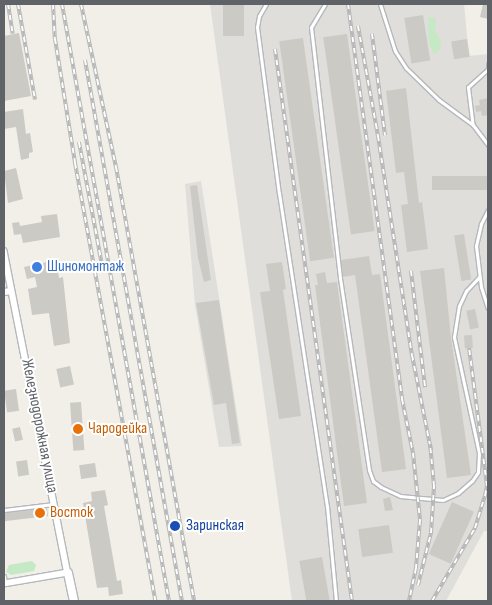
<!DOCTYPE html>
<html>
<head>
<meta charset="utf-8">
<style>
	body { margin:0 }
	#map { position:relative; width:492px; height:605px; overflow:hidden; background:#f1efe8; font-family:"Sofia Sans Condensed",sans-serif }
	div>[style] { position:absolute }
	.industrial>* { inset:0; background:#e0deda }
	.green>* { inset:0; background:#c5e8c5 }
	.building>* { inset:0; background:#cccac5; transform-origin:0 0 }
	.roads { filter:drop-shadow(1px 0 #b5b8bc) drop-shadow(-1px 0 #b5b8bc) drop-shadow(0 1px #b5b8bc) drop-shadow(0 -1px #b5b8bc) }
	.lane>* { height:3px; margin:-1.5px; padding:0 1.5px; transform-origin:1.5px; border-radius:1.5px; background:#fff }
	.street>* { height:5.5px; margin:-2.75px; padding:0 2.75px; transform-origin:2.75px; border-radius:2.75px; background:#fff }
	.secondary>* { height:8px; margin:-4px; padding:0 4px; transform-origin:4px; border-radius:4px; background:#fff }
	.rail>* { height:4px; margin-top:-2px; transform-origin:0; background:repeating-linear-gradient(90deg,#fff 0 5.5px,#b6b7b8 0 11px); box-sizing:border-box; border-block:1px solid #b6b7b8 }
	.dots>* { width:14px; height:14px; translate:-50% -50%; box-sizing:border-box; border:2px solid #fff; border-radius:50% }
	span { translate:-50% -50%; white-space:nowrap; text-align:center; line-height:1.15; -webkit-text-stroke:4px #fff; paint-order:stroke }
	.shop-label { font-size:16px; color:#366cbe }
	.left { translate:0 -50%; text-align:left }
	.street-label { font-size:16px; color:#5f6368 }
	.food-label { font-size:16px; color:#c56008 }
	.transit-label { font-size:16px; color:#164399 }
	.frame { position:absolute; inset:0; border:5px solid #5f6368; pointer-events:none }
</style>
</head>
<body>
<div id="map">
	<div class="industrial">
		<div style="clip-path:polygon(210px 4px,464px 4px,469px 56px,488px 54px,488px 531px,484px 531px,446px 601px,292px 601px)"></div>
		<div style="clip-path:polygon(201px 181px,242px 446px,219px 447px,195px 305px,185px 184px)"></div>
	</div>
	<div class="green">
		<div style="clip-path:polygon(428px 17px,436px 19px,435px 31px,441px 40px,440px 49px,434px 54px,429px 43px)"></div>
		<div style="clip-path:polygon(32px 561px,36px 565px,34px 571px,11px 575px,6px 572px,9px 565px)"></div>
	</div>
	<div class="building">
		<div style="left:223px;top:4px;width:21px;height:32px"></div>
		<div style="clip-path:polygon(483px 4px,488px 4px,488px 19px,480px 17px)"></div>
		<div style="left:423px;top:15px;width:46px;height:19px;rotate:81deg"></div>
		<div style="clip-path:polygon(19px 33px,31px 96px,4px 101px,4px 36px)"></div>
		<div style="left:347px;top:34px;width:199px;height:24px;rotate:82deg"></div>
		<div style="left:303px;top:38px;width:222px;height:24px;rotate:82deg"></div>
		<div style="left:467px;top:39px;width:18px;height:16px;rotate:81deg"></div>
		<div style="clip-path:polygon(406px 88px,419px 203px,422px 202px,428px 249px,407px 252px,401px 205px,408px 204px,404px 172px,396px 173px,386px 91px)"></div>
		<div style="clip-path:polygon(488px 98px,488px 115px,482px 116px,481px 111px,476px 112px,475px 106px,480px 105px,479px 100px)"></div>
		<div style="clip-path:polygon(23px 109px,26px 134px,30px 133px,33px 152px,29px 153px,29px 158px,21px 160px,16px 127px,4px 129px,4px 112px)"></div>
		<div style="clip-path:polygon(16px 168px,23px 199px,8px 203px,4px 171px)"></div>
		<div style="left:488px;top:176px;width:14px;height:56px;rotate:90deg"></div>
		<div style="clip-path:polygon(197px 185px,211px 280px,204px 282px,198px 258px,190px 186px)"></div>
		<div style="clip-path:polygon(57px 214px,60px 237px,23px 243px,21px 234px,14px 235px,12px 223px,19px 222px,20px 226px,42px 222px,41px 216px)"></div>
		<div style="left:464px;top:234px;width:46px;height:10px;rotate:81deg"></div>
		<div style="clip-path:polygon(369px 256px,372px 275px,380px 274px,406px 469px,382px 472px,355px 275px,343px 277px,341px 260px)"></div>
		<div style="clip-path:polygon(56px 260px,59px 278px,63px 277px,70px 343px,54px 346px,49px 313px,32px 315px,28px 289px,37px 287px,35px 277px,27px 279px,24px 267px)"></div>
		<div style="clip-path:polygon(282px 262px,286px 289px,283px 290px,301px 416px,279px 419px,260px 292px,270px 291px,266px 264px)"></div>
		<div style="clip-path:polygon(444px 268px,451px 338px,471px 475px,447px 478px,420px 271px)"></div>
		<div style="clip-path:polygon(325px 272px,327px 283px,337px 282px,367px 503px,344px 506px,315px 285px,318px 285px,316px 274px)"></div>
		<div style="clip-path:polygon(219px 300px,240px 443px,232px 444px,226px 403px,214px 405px,196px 303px)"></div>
		<div style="left:475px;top:309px;width:19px;height:9px;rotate:78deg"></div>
		<div style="left:472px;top:335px;width:13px;height:8px;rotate:86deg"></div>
		<div style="left:70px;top:366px;width:19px;height:14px;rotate:78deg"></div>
		<div style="left:16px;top:389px;width:22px;height:12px;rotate:82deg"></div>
		<div style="left:81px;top:402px;width:48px;height:11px;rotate:86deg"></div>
		<div style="left:20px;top:427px;width:13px;height:8px;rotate:77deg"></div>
		<div style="left:27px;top:460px;width:15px;height:11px;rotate:82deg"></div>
		<div style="left:95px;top:463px;width:14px;height:16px;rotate:82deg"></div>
		<div style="clip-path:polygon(105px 490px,108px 505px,104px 506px,117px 581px,121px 580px,123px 594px,109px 596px,108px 587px,97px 588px,83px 503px,92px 501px,91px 492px)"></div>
		<div style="clip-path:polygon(390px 497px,393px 510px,385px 511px,383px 499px)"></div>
		<div style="left:452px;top:502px;width:24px;height:57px;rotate:24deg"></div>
		<div style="left:47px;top:508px;width:8px;height:44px;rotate:83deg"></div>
		<div style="left:389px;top:525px;width:28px;height:31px;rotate:82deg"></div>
		<div style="left:322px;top:557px;width:45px;height:23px;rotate:80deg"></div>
	</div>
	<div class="roads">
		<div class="lane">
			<div style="left:266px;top:4px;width:14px;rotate:120deg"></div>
			<div style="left:259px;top:16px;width:11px;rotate:100deg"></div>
			<div style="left:257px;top:27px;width:167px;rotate:82.5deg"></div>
			<div style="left:279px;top:193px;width:317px;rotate:81.3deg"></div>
			<div style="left:327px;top:506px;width:95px;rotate:84.6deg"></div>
			<div style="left:325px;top:4px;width:27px;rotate:121deg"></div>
			<div style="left:311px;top:27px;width:253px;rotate:83.4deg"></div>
			<div style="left:340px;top:278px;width:194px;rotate:81.4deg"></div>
			<div style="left:369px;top:470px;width:12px;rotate:70deg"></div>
			<div style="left:373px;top:481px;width:10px;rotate:37deg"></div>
			<div style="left:381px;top:487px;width:21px;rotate:25deg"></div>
			<div style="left:400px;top:496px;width:43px;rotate:5.3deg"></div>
			<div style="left:443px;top:500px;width:17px;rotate:-25deg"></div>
			<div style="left:458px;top:493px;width:18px;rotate:-41deg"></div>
			<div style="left:472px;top:481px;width:11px;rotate:-56deg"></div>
			<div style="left:478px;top:472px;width:19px;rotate:-87deg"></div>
			<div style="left:479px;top:453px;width:119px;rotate:-102.2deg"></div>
			<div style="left:454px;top:337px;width:31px;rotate:-81deg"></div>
			<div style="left:459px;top:306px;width:17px;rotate:-65deg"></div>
			<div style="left:466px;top:291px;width:19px;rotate:-47deg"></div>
			<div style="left:380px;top:4px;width:49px;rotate:72.3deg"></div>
			<div style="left:395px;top:51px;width:20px;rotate:57deg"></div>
			<div style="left:406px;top:68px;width:46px;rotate:44.1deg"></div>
			<div style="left:439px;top:100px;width:42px;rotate:36.3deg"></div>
			<div style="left:488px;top:64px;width:5px;rotate:90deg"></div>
			<div style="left:488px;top:69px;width:27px;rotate:138deg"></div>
			<div style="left:468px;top:87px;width:38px;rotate:83deg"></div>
			<div style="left:473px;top:125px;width:25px;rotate:53deg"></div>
			<div style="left:488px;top:210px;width:16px;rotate:117deg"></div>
			<div style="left:481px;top:224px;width:23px;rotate:103deg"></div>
			<div style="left:476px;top:246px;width:41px;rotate:83deg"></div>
			<div style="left:481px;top:287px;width:22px;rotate:72deg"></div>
			<div style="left:4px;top:510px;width:50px;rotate:-6.8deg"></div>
			<div style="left:4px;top:576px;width:8px;rotate:83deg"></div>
		</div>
		<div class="street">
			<div style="left:4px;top:251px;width:328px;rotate:78.8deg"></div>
			<div style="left:68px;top:573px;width:65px;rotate:170.2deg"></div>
			<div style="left:4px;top:292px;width:7px;rotate:-8deg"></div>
		</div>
		<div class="secondary">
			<div style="left:68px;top:573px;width:29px;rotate:78deg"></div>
		</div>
	</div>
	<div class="rail">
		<div style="left:8px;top:4px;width:30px;rotate:81deg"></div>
		<div style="left:18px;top:4px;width:97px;rotate:79.9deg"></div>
		<div style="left:53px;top:4px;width:35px;rotate:87deg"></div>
		<div style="left:55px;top:39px;width:126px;rotate:80.8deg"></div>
		<div style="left:75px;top:163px;width:445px;rotate:79.6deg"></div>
		<div style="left:62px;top:4px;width:607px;rotate:79.84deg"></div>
		<div style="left:81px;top:4px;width:167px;rotate:77.9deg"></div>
		<div style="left:116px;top:167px;width:441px;rotate:79.8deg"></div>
		<div style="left:348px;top:4px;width:399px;rotate:82.2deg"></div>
		<div style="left:402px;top:399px;width:55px;rotate:78.5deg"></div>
		<div style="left:413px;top:453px;width:67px;rotate:84deg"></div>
		<div style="left:420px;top:520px;width:48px;rotate:94.8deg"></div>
		<div style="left:416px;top:568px;width:34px;rotate:102deg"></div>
		<div style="left:358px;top:26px;width:112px;rotate:79.7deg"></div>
		<div style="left:378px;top:136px;width:222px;rotate:81.2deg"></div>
		<div style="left:412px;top:355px;width:97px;rotate:78.7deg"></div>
		<div style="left:372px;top:34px;width:102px;rotate:82.7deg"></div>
		<div style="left:275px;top:49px;width:557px;rotate:82.06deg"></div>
		<div style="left:85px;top:60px;width:550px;rotate:79.84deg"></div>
		<div style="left:79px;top:142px;width:130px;rotate:79.4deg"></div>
		<div style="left:411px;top:271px;width:117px;rotate:83.1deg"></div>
		<div style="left:418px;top:585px;width:54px;rotate:-76deg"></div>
		<div style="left:431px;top:533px;width:47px;rotate:-86.3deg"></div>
		<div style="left:434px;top:486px;width:42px;rotate:-95.4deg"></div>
		<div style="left:432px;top:601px;width:85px;rotate:-59.5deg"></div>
		<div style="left:475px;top:528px;width:34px;rotate:-73deg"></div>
		<div style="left:485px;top:496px;width:10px;rotate:-79deg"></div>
		<div style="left:487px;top:486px;width:139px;rotate:-97.4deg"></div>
	</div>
	<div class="dots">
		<div style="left:37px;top:267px;background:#3f7fe0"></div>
		<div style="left:78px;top:429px;background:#e8710a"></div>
		<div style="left:40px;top:513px;background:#e8710a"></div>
		<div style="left:175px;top:526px;background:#1a4fb4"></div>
	</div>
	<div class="shop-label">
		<span class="left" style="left:47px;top:267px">Шиномонтаж</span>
	</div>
	<div class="street-label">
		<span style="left:39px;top:426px;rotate:79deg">Железнодорожная улица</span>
	</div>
	<div class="food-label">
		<span class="left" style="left:88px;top:429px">Чародейка</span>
		<span class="left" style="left:50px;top:513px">Восток</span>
	</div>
	<div class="transit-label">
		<span class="left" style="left:186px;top:526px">Заринская</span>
	</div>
	<div class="frame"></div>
</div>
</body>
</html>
